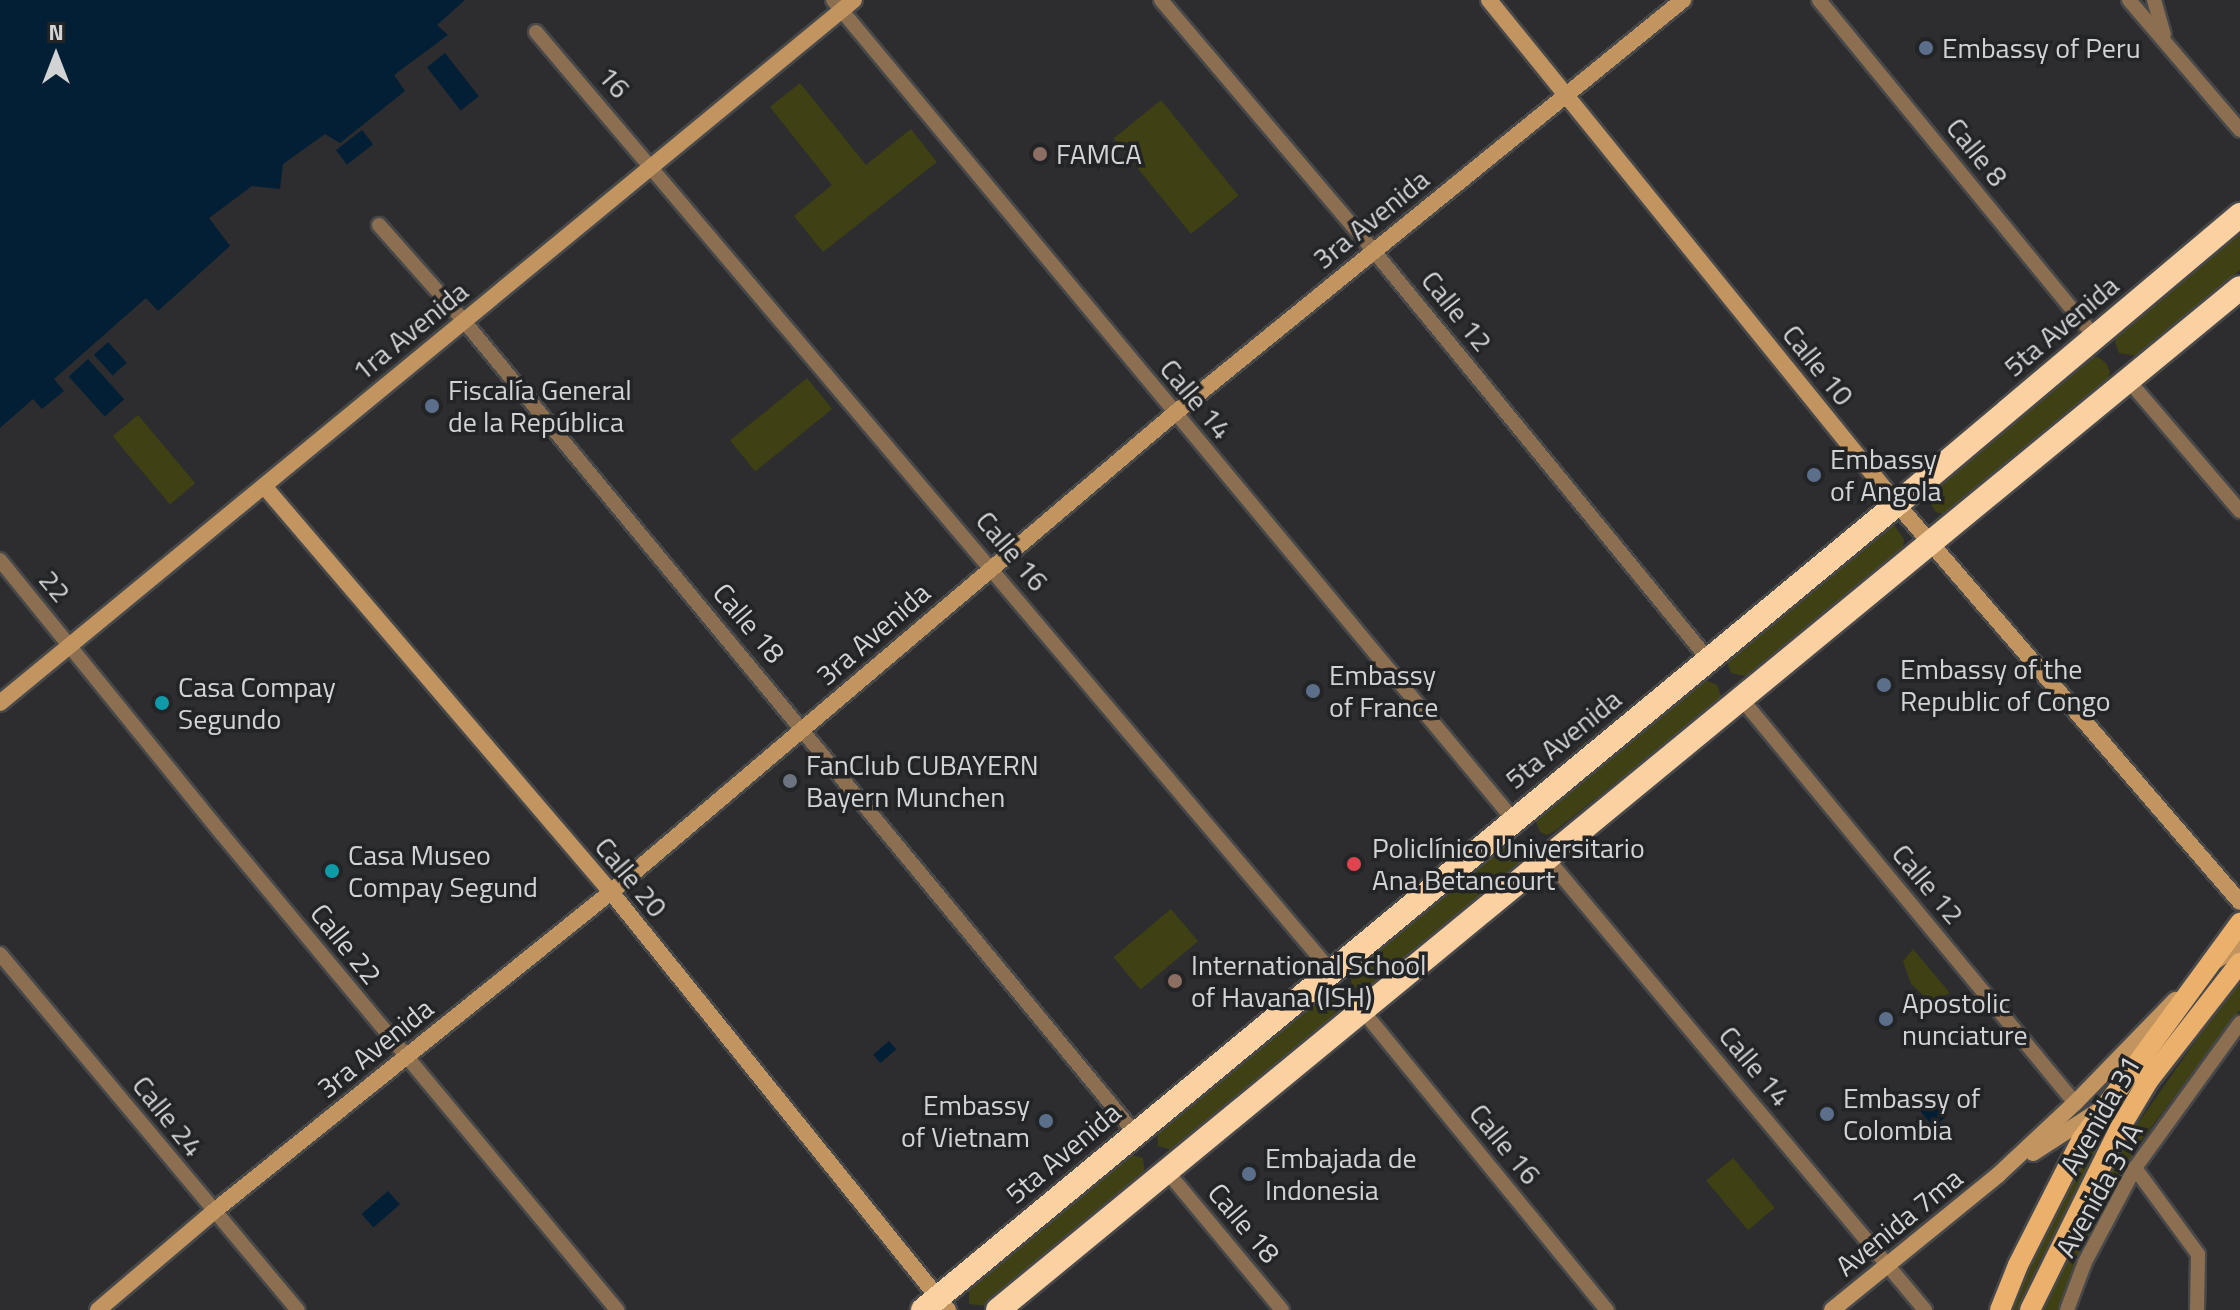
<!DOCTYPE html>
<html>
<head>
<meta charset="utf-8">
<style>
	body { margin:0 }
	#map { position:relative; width:2240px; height:1310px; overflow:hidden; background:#2d2d30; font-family:"Titillium Web",sans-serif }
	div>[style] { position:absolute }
	.green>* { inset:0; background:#3f4013; transform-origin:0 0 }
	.water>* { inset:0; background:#021f35; transform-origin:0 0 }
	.roads { filter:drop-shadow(2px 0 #47484a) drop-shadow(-2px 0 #47484a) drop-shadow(0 2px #47484a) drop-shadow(0 -2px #47484a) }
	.street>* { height:14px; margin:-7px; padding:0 7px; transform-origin:7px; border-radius:7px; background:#8c6f50 }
	.secondary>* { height:16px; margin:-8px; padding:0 8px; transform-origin:8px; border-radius:8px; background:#c19460 }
	.primary>* { height:20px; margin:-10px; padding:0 10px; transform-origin:10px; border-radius:10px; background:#eab06c }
	.highway>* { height:24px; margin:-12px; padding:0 12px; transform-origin:12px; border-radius:12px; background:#fbd1a2 }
	.dots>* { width:22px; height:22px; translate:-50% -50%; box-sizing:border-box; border:4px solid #232426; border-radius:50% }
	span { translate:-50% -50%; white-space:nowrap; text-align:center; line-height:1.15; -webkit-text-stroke:7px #232426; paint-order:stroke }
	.poi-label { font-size:28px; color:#d2d3d4 }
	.left { translate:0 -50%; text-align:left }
	.right { translate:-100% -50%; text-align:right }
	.street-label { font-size:28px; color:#d2d3d4 }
	.north { position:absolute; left:16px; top:16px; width:80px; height:80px; -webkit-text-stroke:6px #232426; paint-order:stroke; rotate:0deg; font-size:22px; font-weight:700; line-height:32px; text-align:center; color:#d2d3d4 }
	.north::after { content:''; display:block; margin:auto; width:28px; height:36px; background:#d2d3d4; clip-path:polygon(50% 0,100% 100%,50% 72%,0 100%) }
</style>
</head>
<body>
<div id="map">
	<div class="green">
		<div style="clip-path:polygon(800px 83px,866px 165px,911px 129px,937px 162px,823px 252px,794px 216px,832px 185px,770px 107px)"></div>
		<div style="left:1161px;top:100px;width:123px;height:61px;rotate:51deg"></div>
		<div style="clip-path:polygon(2240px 231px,2240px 270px,2137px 356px,2119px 353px,2115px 342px,2118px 333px)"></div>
		<div style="clip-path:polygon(2088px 357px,2098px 357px,2106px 363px,2110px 372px,2108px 381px,1946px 515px,1936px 512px,1926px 497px,1930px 487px)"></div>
		<div style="left:807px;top:378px;width:40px;height:99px;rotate:51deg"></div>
		<div style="left:138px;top:415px;width:89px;height:33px;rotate:50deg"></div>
		<div style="clip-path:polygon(1894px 525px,1904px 539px,1903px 549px,1749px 677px,1731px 673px,1727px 662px,1730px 654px,1884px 526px)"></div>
		<div style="clip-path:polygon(1701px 678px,1717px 685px,1722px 698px,1555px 831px,1547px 835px,1540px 832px,1536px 822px,1539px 811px)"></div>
		<div style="clip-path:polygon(1508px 840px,1525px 844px,1528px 853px,1525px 859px,1368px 993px,1352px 986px,1350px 970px)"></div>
		<div style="left:1171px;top:909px;width:42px;height:75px;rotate:50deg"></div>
		<div style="clip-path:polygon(1913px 949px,1950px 993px,1937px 999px,1924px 996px,1911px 984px,1903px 961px)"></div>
		<div style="clip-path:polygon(2237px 982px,2240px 986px,2240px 1010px,2135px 1149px,2058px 1310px,2042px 1310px,2127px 1139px)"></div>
		<div style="clip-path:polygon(1317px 995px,1335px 1000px,1336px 1018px,1176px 1151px,1158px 1146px,1157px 1128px)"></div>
		<div style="clip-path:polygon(2121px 1107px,2038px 1264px,2019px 1310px,2012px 1310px,2032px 1261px,2093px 1144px,2110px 1114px)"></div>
		<div style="clip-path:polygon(1125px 1153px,1143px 1158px,1145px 1176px,988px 1306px,969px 1304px,969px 1283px)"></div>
		<div style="left:1733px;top:1158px;width:65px;height:35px;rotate:50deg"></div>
	</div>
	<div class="water">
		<div style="clip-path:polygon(0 0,465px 0,437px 25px,448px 35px,394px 75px,405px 91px,340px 143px,325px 134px,283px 164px,280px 189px,252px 186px,209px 218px,230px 246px,158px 311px,146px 298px,54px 379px,64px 391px,42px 409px,33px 399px,0 428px)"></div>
		<div style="left:445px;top:53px;width:55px;height:23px;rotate:52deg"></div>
		<div style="left:362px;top:130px;width:18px;height:33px;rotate:52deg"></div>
		<div style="left:108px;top:342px;width:28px;height:19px;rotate:48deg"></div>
		<div style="left:88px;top:359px;width:54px;height:26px;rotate:48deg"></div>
		<div style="left:889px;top:1041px;width:11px;height:21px;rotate:49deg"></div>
		<div style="left:1932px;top:1100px;width:22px;height:16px;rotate:51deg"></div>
		<div style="left:388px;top:1191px;width:18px;height:35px;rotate:49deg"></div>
	</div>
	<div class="roads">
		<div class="street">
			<div style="left:833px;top:0;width:1065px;rotate:50.3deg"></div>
			<div style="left:1161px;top:0;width:328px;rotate:49.7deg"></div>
			<div style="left:1373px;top:250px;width:529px;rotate:50.68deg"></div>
			<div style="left:1819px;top:0;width:436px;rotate:50.7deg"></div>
			<div style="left:2129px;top:0;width:171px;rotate:49.5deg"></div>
			<div style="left:2154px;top:0;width:36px;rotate:74deg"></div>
			<div style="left:536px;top:32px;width:1230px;rotate:49.75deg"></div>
			<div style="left:379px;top:225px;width:128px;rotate:48.5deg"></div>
			<div style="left:464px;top:321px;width:1052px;rotate:50.44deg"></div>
			<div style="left:2129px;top:381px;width:171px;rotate:49.5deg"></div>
			<div style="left:0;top:560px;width:353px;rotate:51deg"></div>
			<div style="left:222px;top:834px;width:619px;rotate:50.31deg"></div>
			<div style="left:1740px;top:697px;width:526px;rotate:50.47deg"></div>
			<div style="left:1545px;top:856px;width:592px;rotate:50.07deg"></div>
			<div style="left:0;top:954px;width:464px;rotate:50.1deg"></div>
			<div style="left:1363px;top:1011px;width:386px;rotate:50.8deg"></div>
			<div style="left:2135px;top:1168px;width:107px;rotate:53.8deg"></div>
			<div style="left:2198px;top:1254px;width:56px;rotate:91deg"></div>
			<div style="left:1165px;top:1169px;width:183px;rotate:50.3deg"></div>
			<div style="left:2067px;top:1310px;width:51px;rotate:-69.4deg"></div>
			<div style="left:2085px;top:1262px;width:106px;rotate:-62deg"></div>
			<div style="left:2135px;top:1168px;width:179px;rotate:-54.1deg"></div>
		</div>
		<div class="secondary">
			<div style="left:1489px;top:0;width:648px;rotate:51.01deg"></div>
			<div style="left:1897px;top:504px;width:525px;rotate:49.24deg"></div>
			<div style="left:264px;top:486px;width:534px;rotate:49.48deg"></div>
			<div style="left:611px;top:892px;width:537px;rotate:51.12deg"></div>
			<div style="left:0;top:703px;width:1106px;rotate:-39.46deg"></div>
			<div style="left:2214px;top:962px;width:31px;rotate:-32deg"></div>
			<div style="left:2033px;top:1153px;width:81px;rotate:-32.9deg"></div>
			<div style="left:98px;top:1310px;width:151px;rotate:-40.4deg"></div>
			<div style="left:213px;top:1212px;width:511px;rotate:-38.8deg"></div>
			<div style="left:611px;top:892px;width:740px;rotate:-40.34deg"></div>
			<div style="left:1175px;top:413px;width:655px;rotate:-39.11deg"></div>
			<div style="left:1832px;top:1310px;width:214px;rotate:-39.1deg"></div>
			<div style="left:1998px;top:1175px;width:105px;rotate:-43.1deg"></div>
			<div style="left:2075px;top:1103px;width:144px;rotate:-45.8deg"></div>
		</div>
		<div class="primary">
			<div style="left:2000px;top:1310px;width:48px;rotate:-68.2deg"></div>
			<div style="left:2018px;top:1265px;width:141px;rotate:-63.1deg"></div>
			<div style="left:2082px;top:1139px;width:268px;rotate:-53.8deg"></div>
			<div style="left:2030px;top:1310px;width:203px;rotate:-63.7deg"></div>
			<div style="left:2120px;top:1128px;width:55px;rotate:-59.2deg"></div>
			<div style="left:2148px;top:1081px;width:150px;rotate:-52.1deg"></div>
		</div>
		<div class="highway">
			<div style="left:923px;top:1310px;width:1264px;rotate:-39.61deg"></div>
			<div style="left:1897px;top:504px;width:449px;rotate:-40.1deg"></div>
			<div style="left:998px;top:1310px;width:1608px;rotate:-39.45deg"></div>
		</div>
	</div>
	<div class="dots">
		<div style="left:1926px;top:48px;background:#5c6f8a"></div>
		<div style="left:1040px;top:154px;background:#8d6e63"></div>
		<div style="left:432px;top:406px;background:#5c6f8a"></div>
		<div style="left:1814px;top:475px;background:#5c6f8a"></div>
		<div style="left:1884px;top:685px;background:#5c6f8a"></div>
		<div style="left:1313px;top:691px;background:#5c6f8a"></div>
		<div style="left:162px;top:703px;background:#0f9aa8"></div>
		<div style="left:790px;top:781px;background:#6b7280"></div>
		<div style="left:1354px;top:864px;background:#e0444e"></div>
		<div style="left:332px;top:871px;background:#0f9aa8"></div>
		<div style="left:1175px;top:981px;background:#8d6e63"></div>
		<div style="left:1886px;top:1019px;background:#5c6f8a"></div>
		<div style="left:1827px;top:1114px;background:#5c6f8a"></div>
		<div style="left:1046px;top:1121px;background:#5c6f8a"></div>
		<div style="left:1249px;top:1174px;background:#5c6f8a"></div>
	</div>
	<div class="poi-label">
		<span class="left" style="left:1942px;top:48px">Embassy of Peru</span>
		<span class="left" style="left:1056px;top:154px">FAMCA</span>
		<span class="left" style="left:448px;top:406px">Fiscalía General<br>de la República</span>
		<span class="left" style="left:1830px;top:475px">Embassy<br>of Angola</span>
		<span class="left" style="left:1900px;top:685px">Embassy of the<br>Republic of Congo</span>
		<span class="left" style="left:1329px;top:691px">Embassy<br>of France</span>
		<span class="left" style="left:178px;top:703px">Casa Compay<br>Segundo</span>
		<span class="left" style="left:806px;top:781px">FanClub CUBAYERN<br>Bayern Munchen</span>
		<span class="left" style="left:1372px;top:864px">Policlínico Universitario<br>Ana Betancourt</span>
		<span class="left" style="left:348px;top:871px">Casa Museo<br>Compay Segund</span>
		<span class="left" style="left:1191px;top:981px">International School<br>of Havana (ISH)</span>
		<span class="left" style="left:1902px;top:1019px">Apostolic<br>nunciature</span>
		<span class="left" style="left:1843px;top:1114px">Embassy of<br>Colombia</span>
		<span class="right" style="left:1030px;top:1121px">Embassy<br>of Vietnam</span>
		<span class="left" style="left:1265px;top:1174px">Embajada de<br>Indonesia</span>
	</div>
	<div class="street-label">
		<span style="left:614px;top:82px;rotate:49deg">16</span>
		<span style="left:1977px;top:152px;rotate:51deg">Calle 8</span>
		<span style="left:1371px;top:219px;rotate:-39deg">3ra Avenida</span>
		<span style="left:1457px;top:311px;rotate:51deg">Calle 12</span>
		<span style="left:2061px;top:326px;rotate:-40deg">5ta Avenida</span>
		<span style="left:410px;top:331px;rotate:-39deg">1ra Avenida</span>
		<span style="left:1818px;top:365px;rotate:51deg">Calle 10</span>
		<span style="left:1196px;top:399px;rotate:50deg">Calle 14</span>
		<span style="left:1012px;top:551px;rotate:50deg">Calle 16</span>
		<span style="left:55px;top:586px;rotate:50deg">22</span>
		<span style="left:749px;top:623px;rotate:50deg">Calle 18</span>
		<span style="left:873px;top:634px;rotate:-41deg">3ra Avenida</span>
		<span style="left:1563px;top:739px;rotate:-39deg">5ta Avenida</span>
		<span style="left:631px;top:877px;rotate:50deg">Calle 20</span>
		<span style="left:1928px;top:884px;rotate:50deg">Calle 12</span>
		<span style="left:346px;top:944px;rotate:51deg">Calle 22</span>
		<span style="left:375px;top:1048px;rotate:-39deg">3ra Avenida</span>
		<span style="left:1755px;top:1066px;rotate:50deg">Calle 14</span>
		<span style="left:2100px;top:1115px;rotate:-60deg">Avenida 31</span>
		<span style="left:168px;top:1116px;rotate:51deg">Calle 24</span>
		<span style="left:1505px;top:1144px;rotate:51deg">Calle 16</span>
		<span style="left:1063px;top:1153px;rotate:-40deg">5ta Avenida</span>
		<span style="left:2099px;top:1190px;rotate:-61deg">Avenida 31A</span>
		<span style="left:1899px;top:1222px;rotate:-39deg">Avenida 7ma</span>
		<span style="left:1244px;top:1223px;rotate:50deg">Calle 18</span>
	</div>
	<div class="north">N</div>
</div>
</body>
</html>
